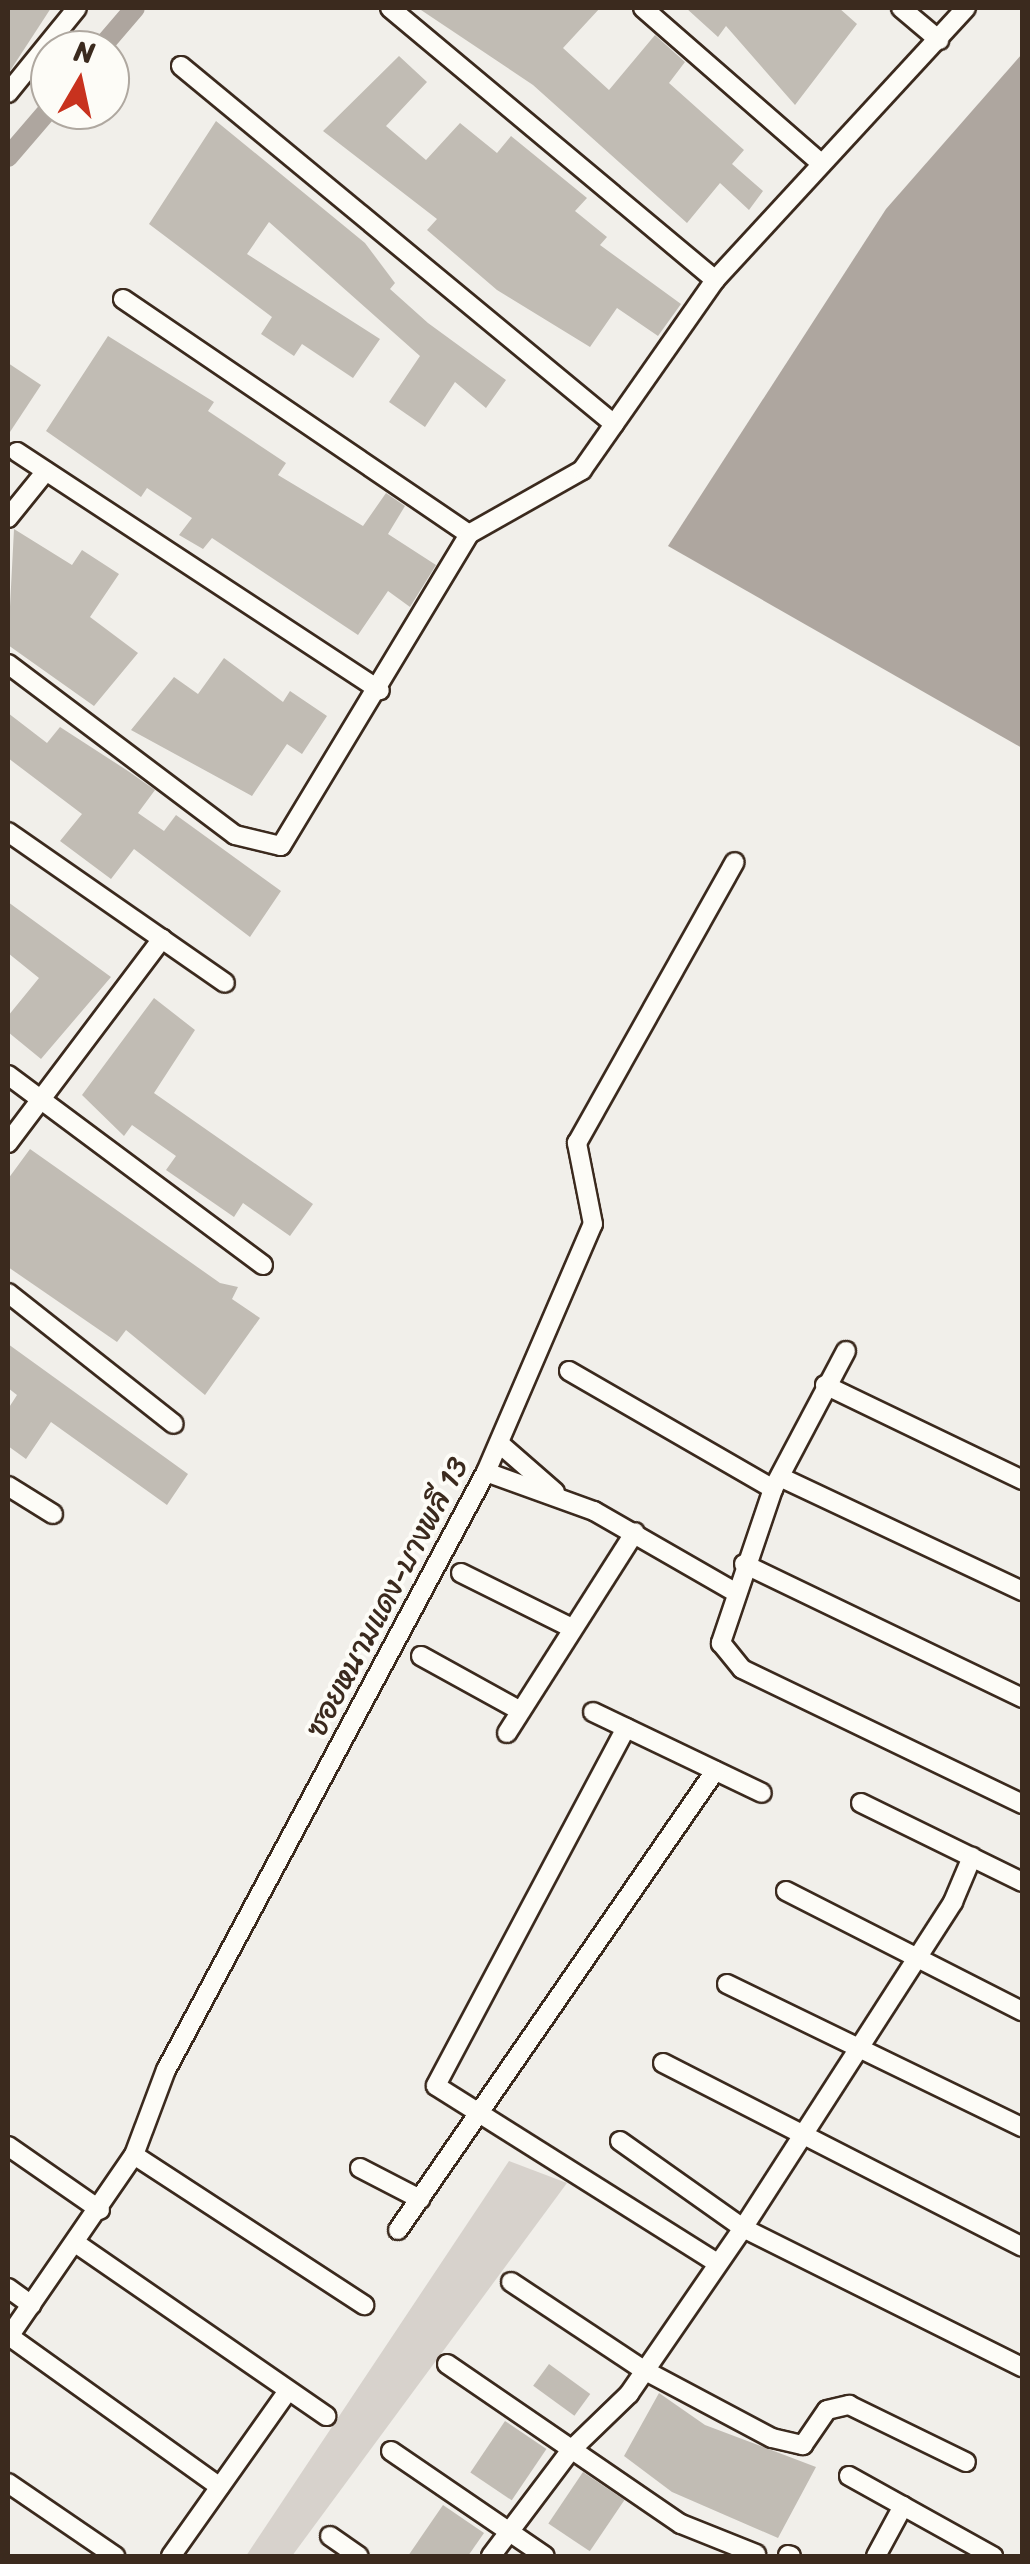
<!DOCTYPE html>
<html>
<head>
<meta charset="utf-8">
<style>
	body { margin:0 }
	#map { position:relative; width:1030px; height:2564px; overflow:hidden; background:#f1efea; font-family:Sriracha,"Playpen Sans Thai",sans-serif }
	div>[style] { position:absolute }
	.green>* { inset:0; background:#d7d2cc }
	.water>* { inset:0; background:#aea69f }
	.canal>* { height:20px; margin:-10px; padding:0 10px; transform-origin:10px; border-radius:10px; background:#aea69f }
	.building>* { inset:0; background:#c1bcb4; transform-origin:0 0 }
	.roads { filter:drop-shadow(2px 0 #3b2a1e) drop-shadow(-2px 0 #3b2a1e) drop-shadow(0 2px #3b2a1e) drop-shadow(0 -2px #3b2a1e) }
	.minor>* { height:18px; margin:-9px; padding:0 9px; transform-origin:9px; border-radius:9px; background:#fdfcf7 }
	span { translate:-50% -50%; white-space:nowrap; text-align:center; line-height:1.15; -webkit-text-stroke:8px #fdfcf7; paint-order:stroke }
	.street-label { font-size:30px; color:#3b2a1e }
	.frame { position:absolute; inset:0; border:10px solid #3b2a1e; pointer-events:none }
	.north { position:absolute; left:30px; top:30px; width:100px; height:100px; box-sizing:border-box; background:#fdfcf7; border:2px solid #afa8a0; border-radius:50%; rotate:9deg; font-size:28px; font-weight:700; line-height:40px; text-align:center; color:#3b2a1e }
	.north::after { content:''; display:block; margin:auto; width:35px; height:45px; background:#c8321e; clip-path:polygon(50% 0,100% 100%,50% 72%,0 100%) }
</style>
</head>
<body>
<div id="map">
	<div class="green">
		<div style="clip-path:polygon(509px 2161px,567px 2183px,292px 2556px,246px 2556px)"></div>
	</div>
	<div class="water">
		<div style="clip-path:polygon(1022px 54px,1022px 748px,668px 546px,886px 209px)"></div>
	</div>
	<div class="canal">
		<div style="left:99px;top:50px;width:55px;rotate:-49.4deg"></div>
		<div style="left:8px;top:157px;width:65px;rotate:-49.4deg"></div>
	</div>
	<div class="building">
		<div style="clip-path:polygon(8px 8px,51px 8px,8px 74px)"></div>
		<div style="clip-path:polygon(418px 8px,600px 8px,563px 48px,609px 90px,655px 35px,685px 62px,669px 83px,744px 150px,732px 164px,763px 191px,749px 210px,720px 183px,687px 223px,533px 85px)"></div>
		<div style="clip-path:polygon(686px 8px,839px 8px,857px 24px,795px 105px,726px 26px,718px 37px)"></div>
		<div style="clip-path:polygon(399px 56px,427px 82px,386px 126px,426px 160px,460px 123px,497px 153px,511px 136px,587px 198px,575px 211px,607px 237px,600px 245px,681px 304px,658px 336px,617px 308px,590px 347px,497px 290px,427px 230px,437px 219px,323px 131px)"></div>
		<div style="clip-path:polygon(216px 121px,365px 243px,395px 283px,390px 289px,428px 323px,506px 380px,486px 408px,455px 382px,425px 427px,389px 402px,420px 356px,269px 222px,247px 254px,380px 339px,353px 378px,302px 344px,294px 356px,261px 334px,272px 317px,149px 224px)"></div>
		<div style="clip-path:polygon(108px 336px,214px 402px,208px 411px,286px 463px,278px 475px,363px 526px,386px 493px,405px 506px,388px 534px,436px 565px,410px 607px,388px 591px,358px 635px,212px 538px,203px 549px,179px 535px,192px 518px,147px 488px,141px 497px,46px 431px)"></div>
		<div style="clip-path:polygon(8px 363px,41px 385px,8px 435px)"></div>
		<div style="clip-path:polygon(14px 529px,72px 565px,82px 550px,119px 574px,90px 617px,138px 653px,94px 706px,8px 645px)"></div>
		<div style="clip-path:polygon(224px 658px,283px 702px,290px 691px,327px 716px,302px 754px,287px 744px,252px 796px,131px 730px,174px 677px,198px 694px)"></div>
		<div style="clip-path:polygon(8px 713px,47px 743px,60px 727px,128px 771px,155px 790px,138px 813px,164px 831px,176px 815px,281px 891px,250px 937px,134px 849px,111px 879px,60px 841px,82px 814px,8px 758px)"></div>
		<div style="clip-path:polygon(8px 902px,111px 977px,41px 1059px,8px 1032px,8px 1016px,39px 978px,8px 953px)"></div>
		<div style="clip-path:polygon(154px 998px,195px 1030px,154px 1093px,313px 1204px,290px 1236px,243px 1203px,234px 1217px,166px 1170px,176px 1156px,132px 1125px,124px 1136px,82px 1095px)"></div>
		<div style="clip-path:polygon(30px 1149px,220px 1283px,238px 1287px,232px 1299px,260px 1318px,205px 1395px,126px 1330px,117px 1342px,8px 1267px,8px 1179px)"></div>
		<div style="clip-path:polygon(8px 1344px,188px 1474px,167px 1505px,51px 1422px,26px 1459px,8px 1446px,8px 1409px,17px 1395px,8px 1388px)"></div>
		<div style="left:549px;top:2364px;width:51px;height:27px;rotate:36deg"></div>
		<div style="clip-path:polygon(659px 2393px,705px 2425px,816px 2467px,778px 2538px,672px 2492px,624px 2456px)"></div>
		<div style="left:505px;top:2421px;width:50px;height:62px;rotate:34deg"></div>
		<div style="left:583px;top:2472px;width:50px;height:62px;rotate:34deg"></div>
		<div style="clip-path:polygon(443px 2505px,484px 2533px,468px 2556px,408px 2556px)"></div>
	</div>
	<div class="roads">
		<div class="minor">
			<div style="left:390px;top:8px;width:424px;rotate:39.9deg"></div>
			<div style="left:643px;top:8px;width:231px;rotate:41.1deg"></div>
			<div style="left:901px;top:8px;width:50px;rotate:40.1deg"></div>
			<div style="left:181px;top:66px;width:562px;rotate:39.58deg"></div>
			<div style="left:8px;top:93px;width:109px;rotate:-50.9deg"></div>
			<div style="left:123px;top:299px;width:418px;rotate:34.2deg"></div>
			<div style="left:17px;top:452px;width:434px;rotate:33.3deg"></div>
			<div style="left:8px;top:518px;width:60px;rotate:-51deg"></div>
			<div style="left:8px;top:664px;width:284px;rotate:37deg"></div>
			<div style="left:235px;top:835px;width:47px;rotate:13.4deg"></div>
			<div style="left:281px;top:846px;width:364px;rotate:-58.9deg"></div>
			<div style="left:469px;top:534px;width:130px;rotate:-29.5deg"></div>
			<div style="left:582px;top:470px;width:232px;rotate:-55deg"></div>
			<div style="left:715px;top:280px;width:370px;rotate:-47.3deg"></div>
			<div style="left:8px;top:832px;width:264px;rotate:34.8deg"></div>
			<div style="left:8px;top:1075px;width:318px;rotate:36.7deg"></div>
			<div style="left:8px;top:1143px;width:256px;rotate:-53deg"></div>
			<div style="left:8px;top:1293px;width:211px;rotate:38.3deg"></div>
			<div style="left:846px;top:1351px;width:156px;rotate:117.9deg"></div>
			<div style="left:773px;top:1489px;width:163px;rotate:108.7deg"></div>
			<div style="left:721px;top:1643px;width:33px;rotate:51deg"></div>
			<div style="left:742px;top:1669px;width:311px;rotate:25.7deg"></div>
			<div style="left:569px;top:1371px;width:236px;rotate:30deg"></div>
			<div style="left:825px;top:1385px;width:219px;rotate:25.7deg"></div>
			<div style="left:500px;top:1444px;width:73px;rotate:41.1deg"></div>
			<div style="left:486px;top:1472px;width:115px;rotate:19.9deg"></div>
			<div style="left:594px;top:1511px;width:160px;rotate:29.9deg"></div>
			<div style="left:780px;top:1477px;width:268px;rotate:25.2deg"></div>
			<div style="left:8px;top:1486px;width:53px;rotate:31.9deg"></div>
			<div style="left:744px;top:1564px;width:309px;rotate:25.7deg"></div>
			<div style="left:461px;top:1573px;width:124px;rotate:26.4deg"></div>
			<div style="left:421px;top:1656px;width:112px;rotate:28.9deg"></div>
			<div style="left:593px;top:1712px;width:187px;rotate:25.6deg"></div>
			<div style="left:626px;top:1728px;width:405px;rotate:118deg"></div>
			<div style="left:436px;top:2086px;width:332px;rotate:32.2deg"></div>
			<div style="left:507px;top:1733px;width:238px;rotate:-57.5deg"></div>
			<div style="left:861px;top:1803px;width:179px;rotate:26.1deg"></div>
			<div style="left:786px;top:1891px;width:265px;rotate:27deg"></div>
			<div style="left:727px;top:1984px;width:328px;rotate:25.9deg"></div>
			<div style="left:663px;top:2063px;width:403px;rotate:27.1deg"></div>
			<div style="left:620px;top:2141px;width:151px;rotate:35.3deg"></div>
			<div style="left:743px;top:2228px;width:312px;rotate:26.5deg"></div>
			<div style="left:8px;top:2146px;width:112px;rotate:34.8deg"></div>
			<div style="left:134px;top:2155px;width:275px;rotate:33.1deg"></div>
			<div style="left:360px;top:2168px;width:68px;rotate:27.3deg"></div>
			<div style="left:398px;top:2230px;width:558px;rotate:-55.37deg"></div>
			<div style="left:77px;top:2244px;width:303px;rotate:34.6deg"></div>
			<div style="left:511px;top:2282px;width:157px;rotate:33.6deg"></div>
			<div style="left:642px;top:2369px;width:147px;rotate:28deg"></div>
			<div style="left:772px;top:2438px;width:32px;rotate:13deg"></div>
			<div style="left:803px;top:2445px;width:42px;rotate:-55.6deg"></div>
			<div style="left:827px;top:2410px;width:23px;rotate:-13deg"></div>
			<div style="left:849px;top:2405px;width:130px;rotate:26deg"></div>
			<div style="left:8px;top:2288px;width:29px;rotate:36deg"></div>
			<div style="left:9px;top:2336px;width:259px;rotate:35.6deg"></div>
			<div style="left:8px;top:2338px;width:222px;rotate:-55.5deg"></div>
			<div style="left:134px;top:2155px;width:91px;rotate:-69.4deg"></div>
			<div style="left:166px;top:2070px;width:678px;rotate:-61.85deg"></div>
			<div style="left:486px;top:1472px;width:270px;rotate:-66.7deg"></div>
			<div style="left:593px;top:1224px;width:83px;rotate:-101.2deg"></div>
			<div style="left:577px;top:1143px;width:322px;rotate:-60.7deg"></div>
			<div style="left:447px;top:2364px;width:283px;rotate:34.4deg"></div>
			<div style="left:681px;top:2524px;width:81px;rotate:21.8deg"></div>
			<div style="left:391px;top:2451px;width:186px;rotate:34.3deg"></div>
			<div style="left:849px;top:2476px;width:165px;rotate:29.1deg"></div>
			<div style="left:8px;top:2483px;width:130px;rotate:34.3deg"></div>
			<div style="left:330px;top:2536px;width:35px;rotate:35deg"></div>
			<div style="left:788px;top:2555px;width:3px;rotate:18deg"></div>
			<div style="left:171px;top:2556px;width:202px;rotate:-54.7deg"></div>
			<div style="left:491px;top:2556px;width:131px;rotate:-53deg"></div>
			<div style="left:570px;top:2451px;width:82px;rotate:-44deg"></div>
			<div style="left:629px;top:2394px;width:201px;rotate:-55.5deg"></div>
			<div style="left:743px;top:2228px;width:388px;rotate:-57.2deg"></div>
			<div style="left:953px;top:1902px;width:49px;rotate:-67.1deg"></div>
			<div style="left:876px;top:2556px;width:57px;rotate:-61.6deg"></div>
		</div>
	</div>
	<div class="street-label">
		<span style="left:387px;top:1597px;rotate:-62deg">ซอยหนามแดง-บางพลี 13</span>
	</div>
	<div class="frame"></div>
	<div class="north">N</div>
</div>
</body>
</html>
